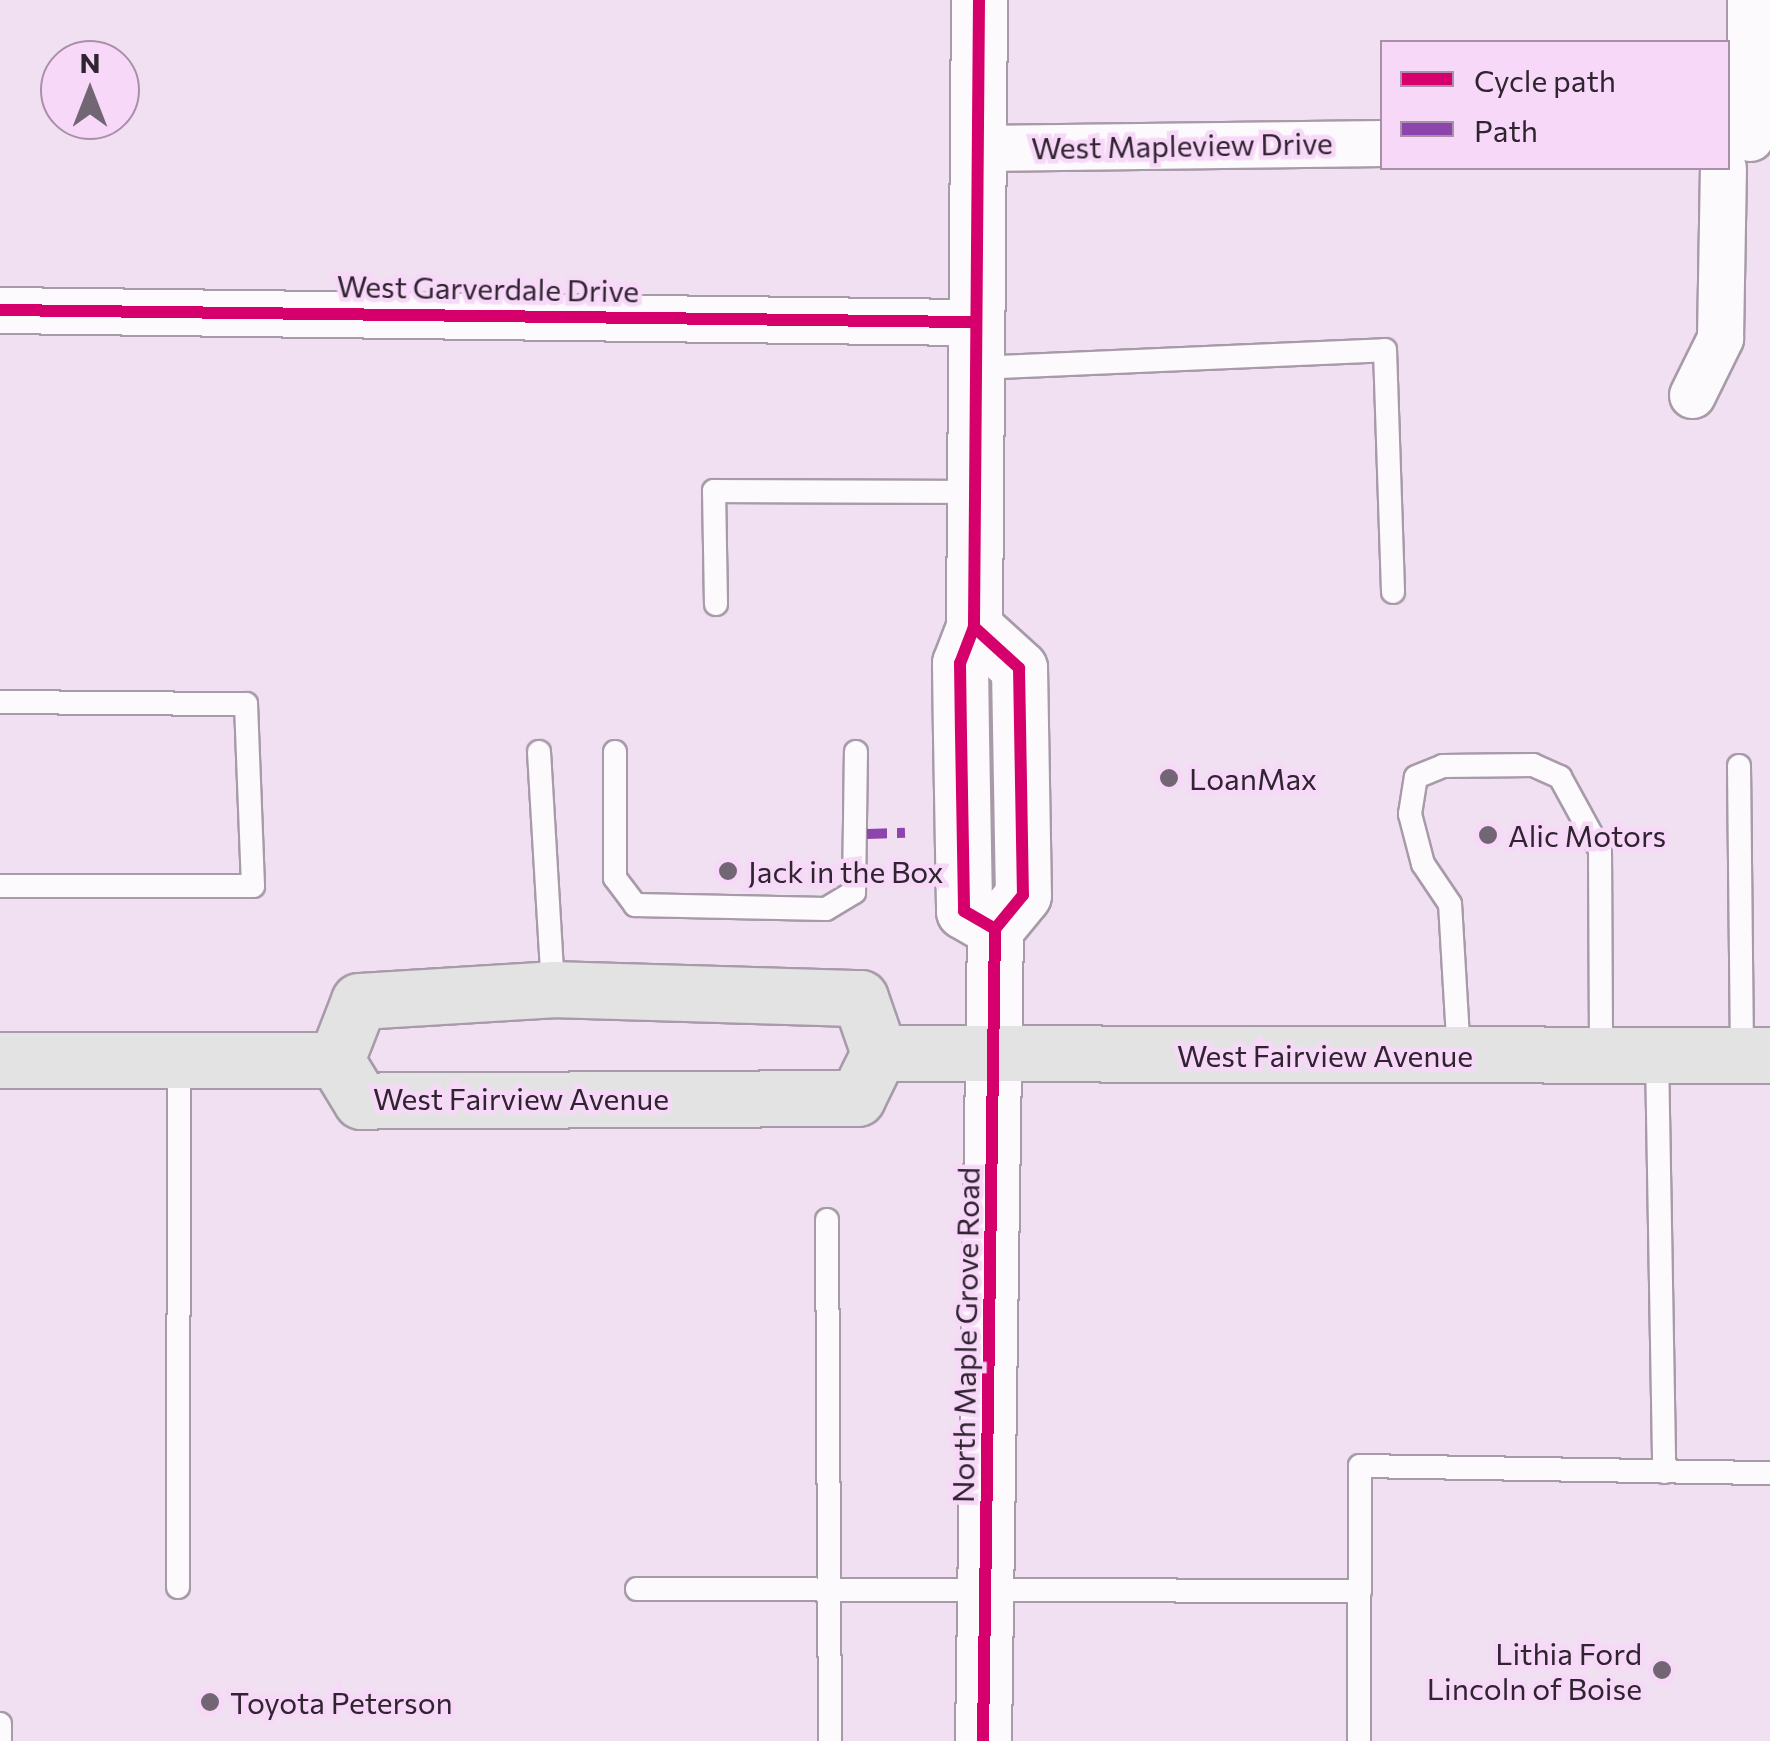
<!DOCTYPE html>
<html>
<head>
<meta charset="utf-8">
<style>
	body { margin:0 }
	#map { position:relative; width:1770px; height:1741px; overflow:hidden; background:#f1e0f1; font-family:Commissioner,sans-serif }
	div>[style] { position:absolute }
	.roads { filter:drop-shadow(2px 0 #a89ba9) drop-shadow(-2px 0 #a89ba9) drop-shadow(0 2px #a89ba9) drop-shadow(0 -2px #a89ba9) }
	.service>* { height:22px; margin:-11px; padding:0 11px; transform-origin:11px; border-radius:11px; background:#fdfafd }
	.minor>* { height:45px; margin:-22.5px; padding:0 22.5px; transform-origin:22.5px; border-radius:22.5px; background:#fdfafd }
	.secondary>* { height:55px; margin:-27.5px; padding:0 27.5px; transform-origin:27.5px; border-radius:27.5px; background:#fdfafd }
	.primary>* { height:55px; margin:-27.5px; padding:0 27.5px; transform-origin:27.5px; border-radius:27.5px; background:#e3e3e3 }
	.quiet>* { height:10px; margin-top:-5px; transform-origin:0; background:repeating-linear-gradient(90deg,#8e44ad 0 20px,transparent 0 30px) }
	.cycleway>* { height:12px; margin:-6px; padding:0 6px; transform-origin:6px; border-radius:6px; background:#d6006c }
	.dots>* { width:28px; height:28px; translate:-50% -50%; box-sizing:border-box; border:5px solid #f8d8f9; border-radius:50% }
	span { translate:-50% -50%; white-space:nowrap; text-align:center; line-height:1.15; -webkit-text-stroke:9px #f8d8f9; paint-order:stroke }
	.street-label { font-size:30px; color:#2f2430 }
	.poi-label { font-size:30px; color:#2f2430 }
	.left { translate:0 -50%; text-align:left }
	.right { translate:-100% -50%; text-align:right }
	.legend { position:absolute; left:1380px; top:40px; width:350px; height:130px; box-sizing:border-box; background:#f8d8f9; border:2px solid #a890a9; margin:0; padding:12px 18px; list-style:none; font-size:30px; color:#2f2430 }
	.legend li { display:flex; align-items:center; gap:20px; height:50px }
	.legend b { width:50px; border:2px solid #a890a9 }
	.north { position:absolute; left:40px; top:40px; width:100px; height:100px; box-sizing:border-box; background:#f8d8f9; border:2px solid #a890a9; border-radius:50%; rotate:0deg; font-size:28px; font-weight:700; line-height:40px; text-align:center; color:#2f2430 }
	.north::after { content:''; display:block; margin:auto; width:35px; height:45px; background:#736674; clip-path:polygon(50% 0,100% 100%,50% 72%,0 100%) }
</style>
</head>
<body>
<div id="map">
	<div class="roads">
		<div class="service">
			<div style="left:976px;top:368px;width:409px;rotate:-2.5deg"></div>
			<div style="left:1385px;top:350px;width:242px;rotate:88.1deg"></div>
			<div style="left:716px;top:604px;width:113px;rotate:-91deg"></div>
			<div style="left:714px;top:491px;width:256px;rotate:0.2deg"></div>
			<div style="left:0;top:702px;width:246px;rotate:0.5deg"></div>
			<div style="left:246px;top:704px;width:182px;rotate:87.8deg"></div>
			<div style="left:253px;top:886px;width:253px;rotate:180deg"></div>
			<div style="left:539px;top:752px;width:236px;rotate:86.6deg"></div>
			<div style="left:615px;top:752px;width:126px;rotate:90deg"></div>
			<div style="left:615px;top:878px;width:34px;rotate:53deg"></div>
			<div style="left:635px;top:905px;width:191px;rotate:1.2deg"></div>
			<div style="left:826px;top:909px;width:33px;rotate:-31deg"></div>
			<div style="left:854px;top:892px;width:140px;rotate:-89.2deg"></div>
			<div style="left:1739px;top:766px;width:289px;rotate:89.4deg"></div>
			<div style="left:1459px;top:1055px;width:151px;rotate:-93.4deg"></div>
			<div style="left:1450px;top:904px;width:48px;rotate:-124deg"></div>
			<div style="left:1423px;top:864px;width:52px;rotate:-104.6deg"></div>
			<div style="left:1410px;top:814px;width:37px;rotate:-81deg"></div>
			<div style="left:1416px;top:777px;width:29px;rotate:-22deg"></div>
			<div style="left:1443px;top:766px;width:90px;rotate:-0.6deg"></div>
			<div style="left:1533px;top:765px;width:30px;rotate:24deg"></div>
			<div style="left:1560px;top:777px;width:83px;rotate:61.3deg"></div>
			<div style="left:1600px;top:850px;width:205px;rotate:89.7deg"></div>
			<div style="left:1657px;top:1055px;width:417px;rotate:89deg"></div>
			<div style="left:827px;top:1220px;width:521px;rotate:89.67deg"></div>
			<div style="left:178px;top:1587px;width:527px;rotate:-89.89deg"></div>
			<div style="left:637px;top:1589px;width:723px;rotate:0.16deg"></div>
			<div style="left:0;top:1724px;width:17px;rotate:90deg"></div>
			<div style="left:1359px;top:1741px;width:275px;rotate:-89.8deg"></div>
			<div style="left:1360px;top:1466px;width:410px;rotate:1deg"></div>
		</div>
		<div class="minor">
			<div style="left:1750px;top:0;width:138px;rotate:90deg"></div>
			<div style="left:982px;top:148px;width:400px;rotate:-0.7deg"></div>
			<div style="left:0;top:310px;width:975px;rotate:0.71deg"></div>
			<div style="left:1692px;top:395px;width:64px;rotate:-63.8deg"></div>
			<div style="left:1720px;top:338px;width:170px;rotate:-89deg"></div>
		</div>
		<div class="secondary">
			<div style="left:979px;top:0;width:627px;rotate:90.46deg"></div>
			<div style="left:974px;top:627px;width:39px;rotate:111deg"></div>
			<div style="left:960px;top:663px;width:71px;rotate:89.2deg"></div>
			<div style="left:961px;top:734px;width:177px;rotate:89deg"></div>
			<div style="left:964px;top:911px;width:36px;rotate:30deg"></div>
			<div style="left:974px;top:627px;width:61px;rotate:42.3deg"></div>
			<div style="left:1019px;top:668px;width:227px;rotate:89deg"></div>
			<div style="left:1023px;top:895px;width:44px;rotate:129.5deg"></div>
			<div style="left:995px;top:929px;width:812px;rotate:90.85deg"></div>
		</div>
		<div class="primary">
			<div style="left:553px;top:989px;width:307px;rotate:1.7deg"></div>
			<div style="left:860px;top:998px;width:58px;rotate:70.9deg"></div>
			<div style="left:879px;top:1053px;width:50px;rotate:116.1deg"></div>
			<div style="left:857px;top:1098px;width:496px;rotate:179.7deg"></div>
			<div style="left:361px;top:1101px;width:48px;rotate:-121.4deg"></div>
			<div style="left:336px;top:1060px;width:63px;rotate:-68.7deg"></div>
			<div style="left:359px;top:1001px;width:194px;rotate:-3.5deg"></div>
			<div style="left:879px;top:1053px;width:891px;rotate:0.13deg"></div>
			<div style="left:0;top:1060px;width:336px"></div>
		</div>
	</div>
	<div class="quiet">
		<div style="left:867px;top:834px;width:38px;rotate:-2deg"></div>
	</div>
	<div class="cycleway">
		<div style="left:979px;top:0;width:627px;rotate:90.46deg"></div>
		<div style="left:974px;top:627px;width:39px;rotate:111deg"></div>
		<div style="left:960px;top:663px;width:71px;rotate:89.2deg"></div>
		<div style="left:961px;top:734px;width:177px;rotate:89deg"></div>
		<div style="left:964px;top:911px;width:36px;rotate:30deg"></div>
		<div style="left:0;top:310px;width:975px;rotate:0.71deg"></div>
		<div style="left:974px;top:627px;width:61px;rotate:42.3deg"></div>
		<div style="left:1019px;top:668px;width:227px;rotate:89deg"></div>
		<div style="left:1023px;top:895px;width:44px;rotate:129.5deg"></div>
		<div style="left:995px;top:929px;width:812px;rotate:90.85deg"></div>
	</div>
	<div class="dots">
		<div style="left:1169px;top:778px;background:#736674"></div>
		<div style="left:1488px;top:835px;background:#736674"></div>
		<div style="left:728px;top:871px;background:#736674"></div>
		<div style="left:1662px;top:1670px;background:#736674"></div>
		<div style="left:210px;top:1702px;background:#736674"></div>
	</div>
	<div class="street-label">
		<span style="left:1182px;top:145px;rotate:-1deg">West Mapleview Drive</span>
		<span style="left:488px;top:288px;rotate:1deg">West Garverdale Drive</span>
		<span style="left:1325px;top:1055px">West Fairview Avenue</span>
		<span style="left:521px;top:1098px">West Fairview Avenue</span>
		<span style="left:965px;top:1335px;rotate:-89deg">North Maple Grove Road</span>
	</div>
	<div class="poi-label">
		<span class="left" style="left:1189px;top:778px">LoanMax</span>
		<span class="left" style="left:1508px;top:835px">Alic Motors</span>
		<span class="left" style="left:748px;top:871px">Jack in the Box</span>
		<span class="right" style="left:1642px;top:1670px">Lithia Ford<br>Lincoln of Boise</span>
		<span class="left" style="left:230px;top:1702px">Toyota Peterson</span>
	</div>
	<ul class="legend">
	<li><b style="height:12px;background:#d6006c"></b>Cycle path</li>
	<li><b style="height:12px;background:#8e44ad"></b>Path</li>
	</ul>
	<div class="north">N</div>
</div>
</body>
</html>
